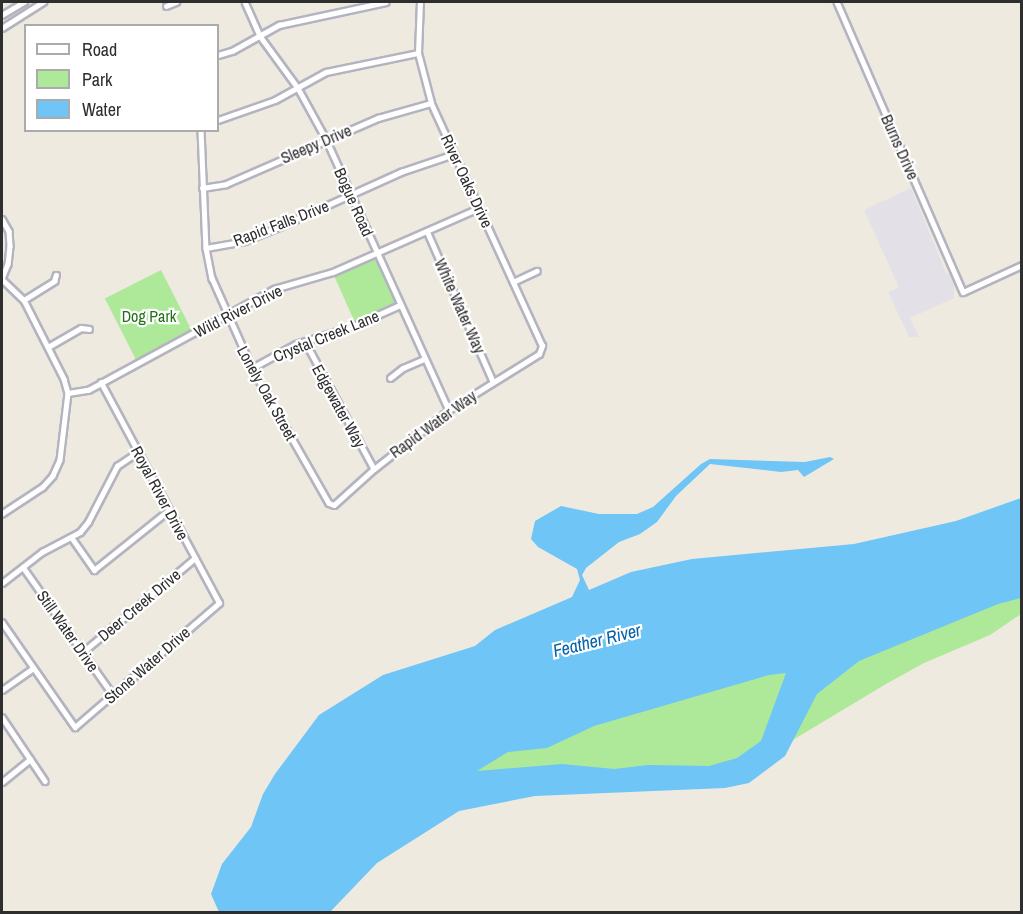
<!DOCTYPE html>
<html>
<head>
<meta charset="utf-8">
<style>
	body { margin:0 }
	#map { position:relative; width:1023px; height:914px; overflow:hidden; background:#efeae0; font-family:"Archivo Narrow",sans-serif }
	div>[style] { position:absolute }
	.industrial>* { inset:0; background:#e3e0e8 }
	.green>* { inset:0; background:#ade999; transform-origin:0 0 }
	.water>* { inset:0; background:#6ec5f6 }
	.roads { filter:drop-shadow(2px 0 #b4b4c1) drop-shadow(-2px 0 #b4b4c1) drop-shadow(0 2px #b4b4c1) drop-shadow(0 -2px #b4b4c1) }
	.minor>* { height:4.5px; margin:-2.25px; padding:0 2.25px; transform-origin:2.25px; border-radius:2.25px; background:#fff }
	span { translate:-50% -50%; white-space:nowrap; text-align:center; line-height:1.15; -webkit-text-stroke:4.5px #fff; paint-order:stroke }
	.street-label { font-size:16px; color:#2e2e2e }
	.park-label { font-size:16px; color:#217216 }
	.water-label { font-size:18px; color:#0562aa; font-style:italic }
	.frame { position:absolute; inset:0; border:3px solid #2e2e2e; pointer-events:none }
	.legend { position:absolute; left:24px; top:24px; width:195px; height:108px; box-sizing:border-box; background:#fff; border:2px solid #ababab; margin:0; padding:8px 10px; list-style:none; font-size:18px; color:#2e2e2e }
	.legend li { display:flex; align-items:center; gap:12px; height:30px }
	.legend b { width:30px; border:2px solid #ababab }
</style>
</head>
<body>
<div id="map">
	<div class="industrial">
		<div style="clip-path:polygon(911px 188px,946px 273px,949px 274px,954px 285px,954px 298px,910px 318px,919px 337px,909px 337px,888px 292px,899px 287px,864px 210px)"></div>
	</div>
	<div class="green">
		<div style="left:377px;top:254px;width:56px;height:48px;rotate:66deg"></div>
		<div style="left:161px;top:270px;width:72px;height:63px;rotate:63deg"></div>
		<div style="clip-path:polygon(1021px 589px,1021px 614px,990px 635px,924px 663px,886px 684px,748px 767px,459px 782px,520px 736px)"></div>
	</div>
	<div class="water">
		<div style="clip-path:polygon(evenodd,830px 457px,834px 459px,804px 477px,798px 470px,781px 472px,710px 464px,676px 496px,657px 522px,640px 534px,619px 542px,586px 568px,582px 575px,589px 590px,631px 572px,692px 559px,854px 544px,956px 521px,1021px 498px,1021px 598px,998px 604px,859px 661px,817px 694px,785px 756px,749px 783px,725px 788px,535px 796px,459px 811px,377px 863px,330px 912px,219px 912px,211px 894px,222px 864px,251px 827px,263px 794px,275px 774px,319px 715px,383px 675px,475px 646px,495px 630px,572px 597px,580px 580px,577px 569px,538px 547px,531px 539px,535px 521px,561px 506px,599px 514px,637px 514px,653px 507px,701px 464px,710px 459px,805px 462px,830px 457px,786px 673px,761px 741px,737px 758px,709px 766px,648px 765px,614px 769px,562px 764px,477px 771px,508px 752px,547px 748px,594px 726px,769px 675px,786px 673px)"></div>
	</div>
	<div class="roads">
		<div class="minor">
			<div style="left:245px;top:2px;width:37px;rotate:66deg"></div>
			<div style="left:260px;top:36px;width:64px;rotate:53.8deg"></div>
			<div style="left:298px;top:88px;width:58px;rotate:61.2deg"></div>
			<div style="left:326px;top:139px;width:298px;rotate:65.6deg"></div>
			<div style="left:837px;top:2px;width:316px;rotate:66.5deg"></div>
			<div style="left:963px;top:292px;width:65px;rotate:-24.6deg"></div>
			<div style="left:166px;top:6px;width:11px;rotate:-22deg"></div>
			<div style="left:2px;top:15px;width:26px;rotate:-31deg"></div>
			<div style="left:2px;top:28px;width:49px;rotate:-32.4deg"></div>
			<div style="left:218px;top:55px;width:15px;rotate:-16deg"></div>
			<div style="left:232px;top:51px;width:54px;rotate:-29deg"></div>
			<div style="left:279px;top:25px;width:109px;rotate:-12.1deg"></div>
			<div style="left:218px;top:120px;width:60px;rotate:-19.3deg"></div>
			<div style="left:275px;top:100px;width:58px;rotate:-28.8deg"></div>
			<div style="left:326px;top:72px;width:94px;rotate:-11.7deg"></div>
			<div style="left:201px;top:130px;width:118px;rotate:87.6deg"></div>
			<div style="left:206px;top:248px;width:31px;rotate:79deg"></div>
			<div style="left:212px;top:278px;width:98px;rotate:66deg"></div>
			<div style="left:252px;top:368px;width:155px;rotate:60.3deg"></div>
			<div style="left:329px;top:503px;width:5px;rotate:22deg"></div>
			<div style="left:334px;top:505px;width:54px;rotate:-42deg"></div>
			<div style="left:374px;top:469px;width:95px;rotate:-38.2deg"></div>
			<div style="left:449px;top:410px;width:106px;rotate:-31.9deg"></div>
			<div style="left:539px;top:354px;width:9px;rotate:-69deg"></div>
			<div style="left:542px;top:346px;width:267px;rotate:-114.6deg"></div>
			<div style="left:431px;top:103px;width:52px;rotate:-104.6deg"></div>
			<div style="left:418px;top:53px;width:51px;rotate:-87.8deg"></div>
			<div style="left:202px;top:188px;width:24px;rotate:-9deg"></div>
			<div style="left:226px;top:184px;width:166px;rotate:-23.5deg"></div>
			<div style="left:378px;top:118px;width:55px;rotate:-15.8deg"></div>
			<div style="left:2px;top:219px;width:14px;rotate:60deg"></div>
			<div style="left:9px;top:231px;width:15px;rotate:86deg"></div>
			<div style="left:10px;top:246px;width:18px;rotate:96deg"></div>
			<div style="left:8px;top:264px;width:16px;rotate:112deg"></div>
			<div style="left:427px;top:231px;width:164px;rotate:66.3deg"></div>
			<div style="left:206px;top:248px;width:39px;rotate:-10deg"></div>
			<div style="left:244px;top:241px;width:38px;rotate:-22deg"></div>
			<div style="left:279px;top:227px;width:134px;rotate:-24.3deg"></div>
			<div style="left:401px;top:172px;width:56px;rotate:-18.8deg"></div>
			<div style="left:2px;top:279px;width:30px;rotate:44deg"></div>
			<div style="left:24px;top:300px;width:89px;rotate:63.1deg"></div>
			<div style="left:64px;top:379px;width:15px;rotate:74deg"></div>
			<div style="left:68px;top:393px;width:67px;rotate:96.8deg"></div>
			<div style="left:60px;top:460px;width:17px;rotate:114deg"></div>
			<div style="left:53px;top:476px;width:15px;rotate:132deg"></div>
			<div style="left:43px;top:487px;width:49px;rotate:146.6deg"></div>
			<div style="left:513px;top:282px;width:26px;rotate:-25deg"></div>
			<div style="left:24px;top:300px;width:36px;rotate:-32deg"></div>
			<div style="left:54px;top:281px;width:6px;rotate:-72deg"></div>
			<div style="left:306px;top:343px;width:143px;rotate:61.6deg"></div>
			<div style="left:48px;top:347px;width:38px;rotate:-30deg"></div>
			<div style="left:81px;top:328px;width:8px;rotate:7deg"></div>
			<div style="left:252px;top:368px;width:50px;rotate:-28.6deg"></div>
			<div style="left:296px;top:344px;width:58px;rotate:-17.2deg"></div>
			<div style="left:351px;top:327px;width:54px;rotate:-24.2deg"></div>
			<div style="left:390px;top:378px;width:16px;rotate:-38deg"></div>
			<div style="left:403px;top:368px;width:23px;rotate:-23deg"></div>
			<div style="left:68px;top:393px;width:20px;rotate:-9deg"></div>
			<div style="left:88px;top:390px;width:15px;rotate:-28deg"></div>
			<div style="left:101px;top:383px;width:197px;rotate:-28.5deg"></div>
			<div style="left:274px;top:289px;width:61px;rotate:-16.1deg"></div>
			<div style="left:333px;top:272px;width:159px;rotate:-23.7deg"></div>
			<div style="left:72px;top:538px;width:39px;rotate:55deg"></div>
			<div style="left:94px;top:570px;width:96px;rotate:-38.7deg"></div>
			<div style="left:23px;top:567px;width:156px;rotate:54.9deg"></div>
			<div style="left:2px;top:583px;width:51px;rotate:-37.8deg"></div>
			<div style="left:42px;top:552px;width:43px;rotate:-27.8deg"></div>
			<div style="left:80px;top:532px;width:13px;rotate:-51deg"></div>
			<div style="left:88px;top:522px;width:63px;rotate:-62.6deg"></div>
			<div style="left:117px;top:466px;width:25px;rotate:-34deg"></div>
			<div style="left:2px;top:622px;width:128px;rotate:55.2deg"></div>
			<div style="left:75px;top:727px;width:190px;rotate:-40.7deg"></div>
			<div style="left:219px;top:603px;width:250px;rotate:-118.2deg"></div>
			<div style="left:83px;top:652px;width:146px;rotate:-40deg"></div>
			<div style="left:2px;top:690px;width:38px;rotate:-35deg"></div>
			<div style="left:2px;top:717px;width:77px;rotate:56.1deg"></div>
			<div style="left:2px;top:782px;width:36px;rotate:-39deg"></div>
		</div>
	</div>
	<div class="street-label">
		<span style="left:316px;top:144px;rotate:-23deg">Sleepy Drive</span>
		<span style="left:900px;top:147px;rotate:66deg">Burns Drive</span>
		<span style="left:467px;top:181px;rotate:65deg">River Oaks Drive</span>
		<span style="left:354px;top:202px;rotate:66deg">Bogue Road</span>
		<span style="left:281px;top:223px;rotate:-21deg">Rapid Falls Drive</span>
		<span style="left:460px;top:306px;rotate:66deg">White Water Way</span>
		<span style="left:238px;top:311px;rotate:-27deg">Wild River Drive</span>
		<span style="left:326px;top:336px;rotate:-22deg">Crystal Creek Lane</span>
		<span style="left:267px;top:393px;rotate:61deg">Lonely Oak Street</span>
		<span style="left:339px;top:406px;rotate:61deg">Edgewater Way</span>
		<span style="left:433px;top:424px;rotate:-36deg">Rapid Water Way</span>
		<span style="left:160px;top:493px;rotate:62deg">Royal River Drive</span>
		<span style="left:139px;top:605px;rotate:-40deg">Deer Creek Drive</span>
		<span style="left:68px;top:631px;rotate:55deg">Still Water Drive</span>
		<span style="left:147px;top:665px;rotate:-41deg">Stone Water Drive</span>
	</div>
	<div class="park-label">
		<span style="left:149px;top:316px">Dog Park</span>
	</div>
	<div class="water-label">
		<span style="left:597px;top:641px;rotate:-14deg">Feather River</span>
	</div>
	<div class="frame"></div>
	<ul class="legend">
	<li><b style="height:8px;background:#fff"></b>Road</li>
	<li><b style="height:16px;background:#ade999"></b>Park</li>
	<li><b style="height:16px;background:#6ec5f6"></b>Water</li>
	</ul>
</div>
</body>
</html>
